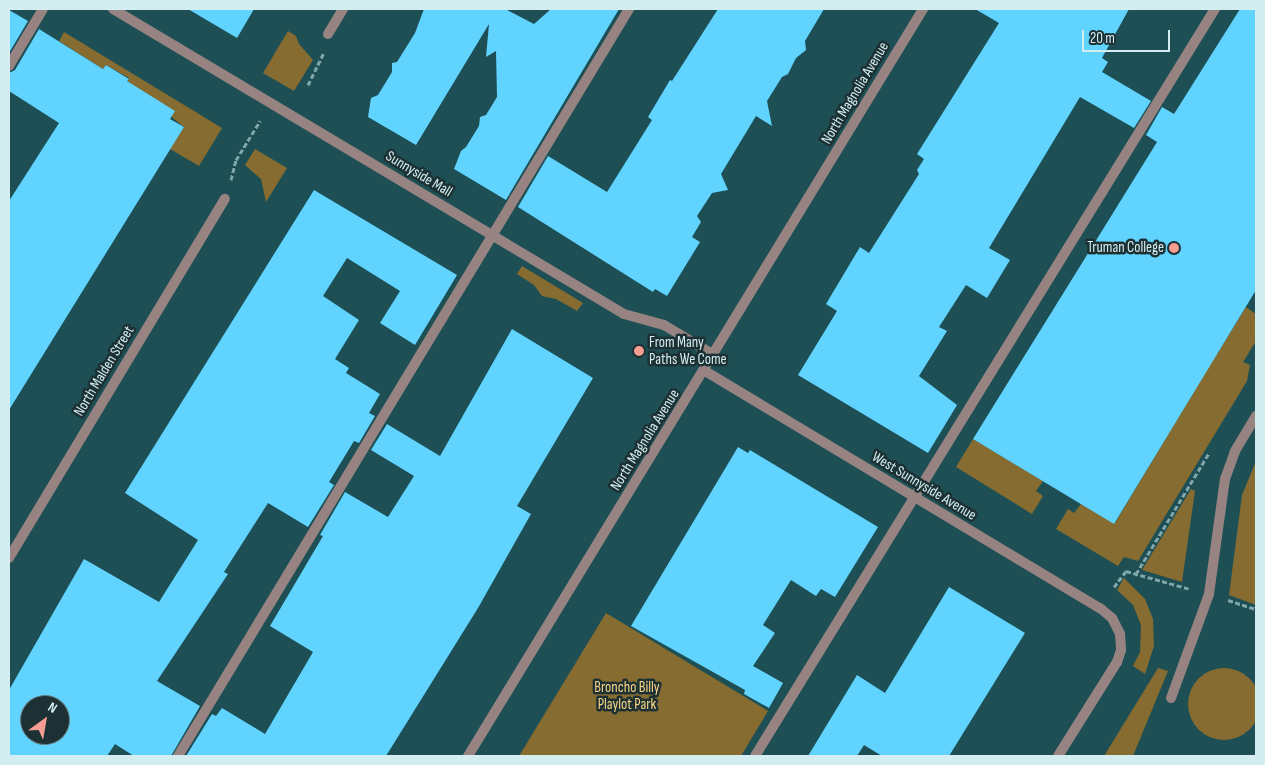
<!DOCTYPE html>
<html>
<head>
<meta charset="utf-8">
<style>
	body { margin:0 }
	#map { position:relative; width:1265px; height:765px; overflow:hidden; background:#1d4f55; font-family:"Sofia Sans Condensed",sans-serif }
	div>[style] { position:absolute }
	.green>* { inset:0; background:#866c30 }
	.round { border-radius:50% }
	.building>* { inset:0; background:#60d3ff }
	.path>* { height:3px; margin-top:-1.5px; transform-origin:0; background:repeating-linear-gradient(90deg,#80a5aa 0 5px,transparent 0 7.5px) }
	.service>* { height:10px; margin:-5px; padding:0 5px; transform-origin:5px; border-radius:5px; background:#978482 }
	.pedestrian>* { height:10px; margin:-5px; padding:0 5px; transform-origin:5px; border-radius:5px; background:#978482 }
	.minor>* { height:10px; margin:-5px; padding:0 5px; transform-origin:5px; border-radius:5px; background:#978482 }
	.dots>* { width:14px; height:14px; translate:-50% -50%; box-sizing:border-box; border:2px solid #1d3134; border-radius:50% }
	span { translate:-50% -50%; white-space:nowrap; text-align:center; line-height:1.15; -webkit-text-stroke:5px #1d3134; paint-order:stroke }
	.street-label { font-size:15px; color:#d4edf1 }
	.poi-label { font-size:15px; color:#d4edf1 }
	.right { translate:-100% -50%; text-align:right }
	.left { translate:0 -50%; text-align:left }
	.park-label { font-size:15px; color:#f9d584 }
	.frame { position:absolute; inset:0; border:10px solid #d4edf1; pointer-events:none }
	.north { position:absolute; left:20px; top:695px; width:50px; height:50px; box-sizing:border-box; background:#1d3134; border:1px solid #667c80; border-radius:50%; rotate:32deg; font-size:14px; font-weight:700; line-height:20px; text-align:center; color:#d4edf1 }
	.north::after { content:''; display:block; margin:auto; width:18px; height:22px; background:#f59c93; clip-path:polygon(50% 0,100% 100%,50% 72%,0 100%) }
	.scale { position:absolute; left:1082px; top:30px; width:88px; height:22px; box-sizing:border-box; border:2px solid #d4edf1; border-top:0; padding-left:6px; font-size:15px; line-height:18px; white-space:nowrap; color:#d4edf1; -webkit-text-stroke:4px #1d3134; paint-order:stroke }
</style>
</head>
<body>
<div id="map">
	<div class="green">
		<div style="clip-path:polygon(288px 31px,296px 36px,299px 44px,313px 60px,294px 91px,263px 73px)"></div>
		<div style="clip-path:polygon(64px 32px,222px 128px,199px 166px,170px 149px,184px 127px,127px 81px,129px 78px,106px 65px,103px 69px,59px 41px)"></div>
		<div style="clip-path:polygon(255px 149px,287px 168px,266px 202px,261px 179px,245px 165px)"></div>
		<div style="clip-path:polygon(522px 266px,583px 303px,577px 311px,556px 299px,542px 296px,534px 285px,517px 274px)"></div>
		<div style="clip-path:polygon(1246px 307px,1256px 314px,1256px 341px,1243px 362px,1250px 365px,1247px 381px,1138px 561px,1124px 557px,1118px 566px,1056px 529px,1068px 509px,1074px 513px,1081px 504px,1115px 523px,1201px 380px,1184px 333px,1217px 354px)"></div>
		<div style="clip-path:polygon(973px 439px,1043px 481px,1036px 491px,1043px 496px,1032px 514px,956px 467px)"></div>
		<div style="clip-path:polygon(1256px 461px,1256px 605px,1229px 595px,1242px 495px)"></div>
		<div style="clip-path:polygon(1191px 489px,1195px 491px,1182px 582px,1142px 570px)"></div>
		<div style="clip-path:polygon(1124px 578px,1145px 599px,1153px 619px,1154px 646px,1145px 674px,1133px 666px,1140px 652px,1141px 625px,1133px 605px,1117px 590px)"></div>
		<div style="clip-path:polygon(606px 613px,768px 711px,741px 756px,519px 756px)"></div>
		<div style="clip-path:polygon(1158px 668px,1168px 671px,1133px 756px,1104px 756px)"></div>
		<div class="round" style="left:1188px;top:668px;width:72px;height:72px"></div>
	</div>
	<div class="building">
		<div style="clip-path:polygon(188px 9px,254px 9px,237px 38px)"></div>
		<div style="clip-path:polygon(424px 9px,505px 9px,534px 24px,551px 9px,619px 9px,506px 200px,454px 169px,461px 151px,466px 147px,479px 126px,480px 117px,486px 115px,497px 97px,496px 51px,486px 57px,489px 24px,416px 145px,368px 117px,371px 98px,378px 95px,392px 72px,392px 63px,397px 62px,415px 33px)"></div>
		<div style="clip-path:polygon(718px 9px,824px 9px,805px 41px,806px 50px,796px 58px,788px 74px,782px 77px,767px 101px,772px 126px,756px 116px,721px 174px,728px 190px,712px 193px,697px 216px,701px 222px,692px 237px,700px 242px,667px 296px,655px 289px,653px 292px,518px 207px,548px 156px,607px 192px,652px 120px,648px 117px,670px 80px,672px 81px)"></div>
		<div style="clip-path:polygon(975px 9px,1129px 9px,1102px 58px,1108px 62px,1102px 72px,1151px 101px,1134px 128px,1080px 97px,989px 248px,1010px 260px,987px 298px,966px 285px,939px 327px,947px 331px,919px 376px,957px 405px,928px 453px,798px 375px,837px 311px,826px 304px,860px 247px,869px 253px,919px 174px,917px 170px,924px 159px,917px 154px,999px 23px)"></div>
		<div style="clip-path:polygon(1240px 9px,1256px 9px,1256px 290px,1114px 524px,973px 439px,1157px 142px,1146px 135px,1162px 107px,1174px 114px)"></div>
		<div style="clip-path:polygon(9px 10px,28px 21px,9px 53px)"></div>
		<div style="clip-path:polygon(39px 29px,103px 69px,106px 65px,129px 79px,127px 81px,175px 111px,170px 119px,184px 127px,9px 410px,9px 201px,59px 123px,9px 91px,9px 73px,15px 70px)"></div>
		<div style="clip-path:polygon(evenodd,314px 190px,457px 275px,415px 345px,380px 323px,400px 291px,347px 258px,323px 296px,359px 320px,335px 359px,349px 368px,346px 373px,380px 394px,369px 413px,375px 416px,359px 443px,354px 441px,329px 482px,334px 485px,308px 527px,268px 503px,224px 572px,228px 574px,157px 681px,200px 706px,171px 756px,134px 756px,115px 744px,107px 756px,9px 756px,9px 690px,84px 559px,159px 602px,198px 540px,125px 493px,314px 190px,30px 705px,60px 705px,60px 735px,30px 735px,30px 705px)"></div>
		<div style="clip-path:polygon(512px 329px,593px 378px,517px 506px,531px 514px,478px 608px,386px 756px,186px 756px,212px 714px,216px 716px,222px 708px,265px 734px,313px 652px,270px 626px,323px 536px,320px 535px,345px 492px,388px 517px,414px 476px,371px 450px,387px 424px,440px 456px)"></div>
		<div style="clip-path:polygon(738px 447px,748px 453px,750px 450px,878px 527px,835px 597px,821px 589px,816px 596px,791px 580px,763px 625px,775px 633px,753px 666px,783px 683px,769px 708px,744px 694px,745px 690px,631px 626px)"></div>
		<div style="clip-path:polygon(949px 587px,1025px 633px,949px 756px,882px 756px,864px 745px,857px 756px,808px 756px,857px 675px,885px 693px)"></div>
	</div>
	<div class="path">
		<div style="left:308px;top:85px;width:37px;rotate:-64deg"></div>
		<div style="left:231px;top:180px;width:21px;rotate:-76deg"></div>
		<div style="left:236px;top:160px;width:46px;rotate:-58.4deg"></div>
		<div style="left:1136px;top:574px;width:141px;rotate:-58.9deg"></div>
		<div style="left:1114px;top:587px;width:20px;rotate:-53deg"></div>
		<div style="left:1126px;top:571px;width:66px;rotate:15.7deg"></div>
		<div style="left:1228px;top:600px;width:29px;rotate:18deg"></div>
	</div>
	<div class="service">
		<div style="left:9px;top:66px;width:66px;rotate:-59.2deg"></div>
		<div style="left:1171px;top:698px;width:111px;rotate:-69.9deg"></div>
		<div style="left:1209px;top:594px;width:116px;rotate:-82.1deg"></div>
		<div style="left:1225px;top:479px;width:30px;rotate:-70deg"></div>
		<div style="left:1235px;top:451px;width:41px;rotate:-59deg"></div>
		<div style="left:178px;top:756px;width:873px;rotate:-58.88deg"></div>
		<div style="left:755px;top:756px;width:877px;rotate:-58.38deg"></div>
	</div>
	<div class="pedestrian">
		<div style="left:113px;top:9px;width:595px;rotate:30.83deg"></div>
		<div style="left:624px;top:314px;width:41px;rotate:15.4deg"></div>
		<div style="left:664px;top:325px;width:58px;rotate:31deg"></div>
	</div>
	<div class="minor">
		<div style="left:328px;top:34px;width:29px;rotate:-59deg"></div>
		<div style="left:705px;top:371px;width:461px;rotate:31deg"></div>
		<div style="left:1100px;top:608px;width:16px;rotate:40deg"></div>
		<div style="left:1112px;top:618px;width:18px;rotate:63deg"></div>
		<div style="left:1120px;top:634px;width:16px;rotate:86deg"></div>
		<div style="left:1121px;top:650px;width:13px;rotate:108deg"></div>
		<div style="left:1117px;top:662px;width:111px;rotate:122.1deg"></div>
		<div style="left:9px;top:558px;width:419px;rotate:-59deg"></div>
		<div style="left:468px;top:756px;width:875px;rotate:-58.65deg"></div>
	</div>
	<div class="dots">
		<div style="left:1174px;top:248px;background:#f59c93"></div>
		<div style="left:639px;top:351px;background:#f59c93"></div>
	</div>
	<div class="street-label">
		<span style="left:855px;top:93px;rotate:-59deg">North Magnolia Avenue</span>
		<span style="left:419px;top:174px;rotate:31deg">Sunnyside Mall</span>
		<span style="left:104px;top:371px;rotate:-59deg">North Malden Street</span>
		<span style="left:645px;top:440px;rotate:-58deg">North Magnolia Avenue</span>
		<span style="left:924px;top:486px;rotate:31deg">West Sunnyside Avenue</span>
	</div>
	<div class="poi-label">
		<span class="right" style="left:1164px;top:248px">Truman College</span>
		<span class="left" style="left:649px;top:351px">From Many<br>Paths We Come</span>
	</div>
	<div class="park-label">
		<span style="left:627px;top:696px">Broncho Billy<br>Playlot Park</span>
	</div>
	<div class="frame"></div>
	<div class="north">N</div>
	<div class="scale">20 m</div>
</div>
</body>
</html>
